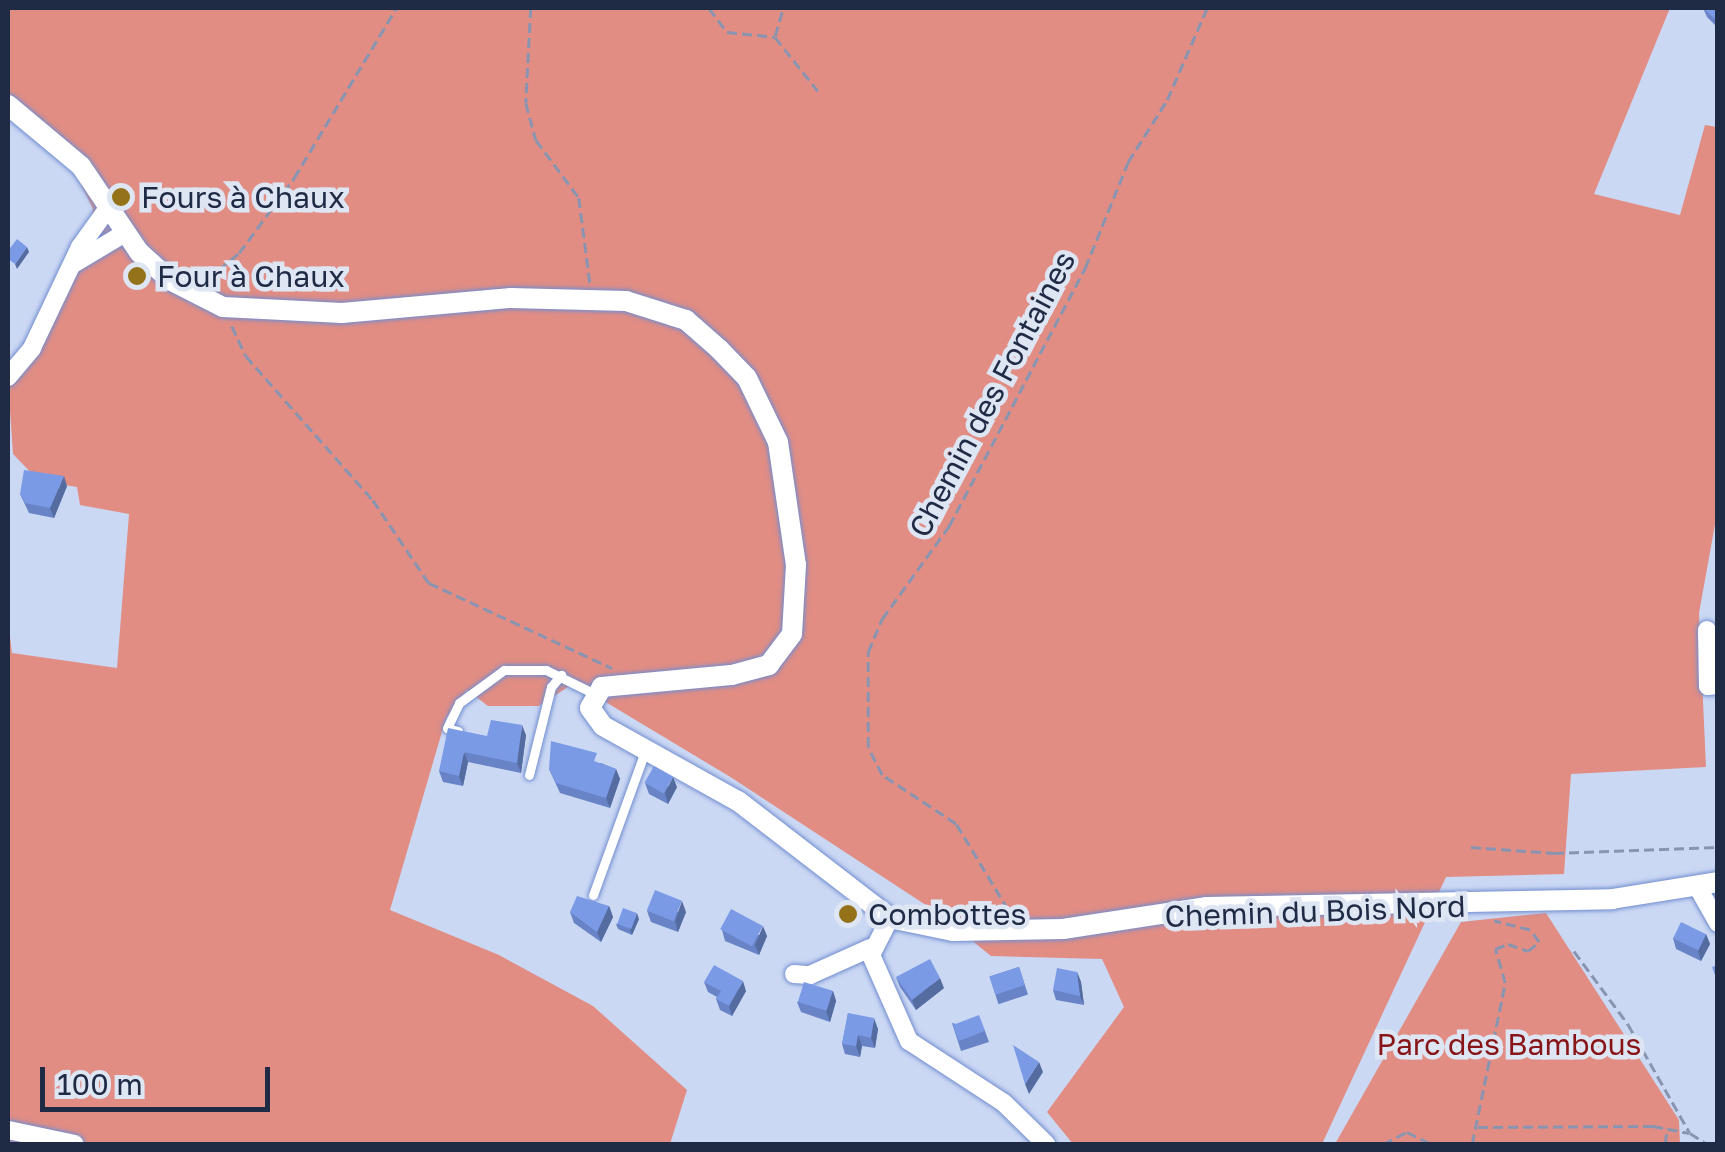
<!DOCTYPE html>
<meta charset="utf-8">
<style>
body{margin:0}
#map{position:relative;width:1725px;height:1152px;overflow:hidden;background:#cbd8f4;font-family:"Golos Text",sans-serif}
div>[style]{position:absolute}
.green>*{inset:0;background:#e18d84}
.path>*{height:2.5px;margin-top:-1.25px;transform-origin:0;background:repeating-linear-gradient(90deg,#8995b0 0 10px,transparent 0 15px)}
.roads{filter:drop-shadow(0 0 2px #718dcf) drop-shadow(0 0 2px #718dcf)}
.service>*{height:9px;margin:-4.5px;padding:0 4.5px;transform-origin:4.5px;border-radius:4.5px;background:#fff}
.minor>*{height:18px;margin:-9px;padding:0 9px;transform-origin:9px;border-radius:9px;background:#fff}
.tertiary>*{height:20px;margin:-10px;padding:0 10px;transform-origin:10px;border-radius:10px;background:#fff}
.wall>*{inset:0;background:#6984c6;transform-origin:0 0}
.shaded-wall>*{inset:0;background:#556ca1}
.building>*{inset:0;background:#7a9ae6;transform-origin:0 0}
.dots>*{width:28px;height:28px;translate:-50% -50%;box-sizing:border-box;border:5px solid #dee5f3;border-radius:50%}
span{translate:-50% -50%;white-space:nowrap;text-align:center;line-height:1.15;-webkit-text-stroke:9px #dee5f3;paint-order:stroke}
.poi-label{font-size:30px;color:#1f2a45}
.left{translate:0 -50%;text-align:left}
.street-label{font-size:30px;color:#1f2a45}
.park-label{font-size:30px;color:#871417}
.frame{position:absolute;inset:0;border:10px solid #1f2a45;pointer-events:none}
.scale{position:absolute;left:40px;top:1067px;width:230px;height:45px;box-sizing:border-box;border:5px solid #1f2a45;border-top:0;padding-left:12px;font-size:30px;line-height:35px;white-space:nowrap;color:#1f2a45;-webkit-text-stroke:8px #dee5f3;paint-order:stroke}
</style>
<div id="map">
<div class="green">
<i style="clip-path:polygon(8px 8px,1670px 8px,1594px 194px,1680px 215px,1705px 125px,1717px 127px,1718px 508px,1699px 613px,1706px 767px,1571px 774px,1564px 874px,1446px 877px,1322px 1144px,1073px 1144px,1047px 1112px,1124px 1007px,1102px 959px,991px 956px,938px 913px,732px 778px,574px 683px,539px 706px,488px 706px,467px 690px,446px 718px,390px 910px,499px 955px,593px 1006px,687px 1090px,670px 1144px,8px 1144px,8px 621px,12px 653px,117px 668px,129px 514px,80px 505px,77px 487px,39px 481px,13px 454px,8px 381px,90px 226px,93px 209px,74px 170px,8px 115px)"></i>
<i style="clip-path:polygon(1546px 913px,1679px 1120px,1680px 1144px,1335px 1144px,1461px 922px)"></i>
</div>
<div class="path">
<i style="left:531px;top:8px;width:95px;rotate:93deg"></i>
<i style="left:526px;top:103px;width:38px;rotate:75deg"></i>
<i style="left:536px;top:140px;width:72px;rotate:53.4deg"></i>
<i style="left:579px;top:198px;width:86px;rotate:82.6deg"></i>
<i style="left:709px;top:8px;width:30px;rotate:53deg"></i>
<i style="left:727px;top:32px;width:48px;rotate:5.9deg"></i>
<i style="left:775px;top:37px;width:69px;rotate:51.5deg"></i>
<i style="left:775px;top:36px;width:29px;rotate:-74deg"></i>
<i style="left:207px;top:279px;width:41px;rotate:-39.1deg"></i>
<i style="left:239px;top:253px;width:93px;rotate:-53.7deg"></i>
<i style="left:294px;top:178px;width:198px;rotate:-59deg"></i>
<i style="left:232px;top:326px;width:33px;rotate:65deg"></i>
<i style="left:246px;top:356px;width:192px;rotate:48.6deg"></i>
<i style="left:373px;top:500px;width:100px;rotate:56deg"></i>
<i style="left:429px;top:583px;width:202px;rotate:24.9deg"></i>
<i style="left:1471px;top:847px;width:83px;rotate:4.1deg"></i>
<i style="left:1554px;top:853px;width:164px;rotate:-2.1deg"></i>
<i style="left:1008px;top:910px;width:100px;rotate:-121.2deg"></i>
<i style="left:956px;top:824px;width:89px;rotate:-146.5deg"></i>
<i style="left:882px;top:775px;width:31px;rotate:-117deg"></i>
<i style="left:868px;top:747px;width:95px;rotate:-90deg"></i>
<i style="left:868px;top:652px;width:36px;rotate:-67deg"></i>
<i style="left:882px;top:619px;width:115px;rotate:-54.2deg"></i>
<i style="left:949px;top:526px;width:292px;rotate:-62.2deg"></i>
<i style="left:1085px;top:268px;width:114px;rotate:-67.9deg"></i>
<i style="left:1128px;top:162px;width:73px;rotate:-57.8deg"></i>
<i style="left:1167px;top:100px;width:100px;rotate:-66.5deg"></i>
<i style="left:1574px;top:951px;width:91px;rotate:53.5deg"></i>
<i style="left:1628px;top:1024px;width:125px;rotate:60.4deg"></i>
<i style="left:1690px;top:1133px;width:20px;rotate:33deg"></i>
<i style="left:1478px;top:1127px;width:175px;rotate:-0.3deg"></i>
<i style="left:1653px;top:1126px;width:37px;rotate:11deg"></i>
<i style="left:1383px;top:1144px;width:27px;rotate:-27deg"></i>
<i style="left:1407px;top:1132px;width:28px;rotate:26deg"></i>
<i style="left:1472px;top:1144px;width:164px;rotate:-78.4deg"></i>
<i style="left:1505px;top:983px;width:35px;rotate:-106deg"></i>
<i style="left:1495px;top:949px;width:14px;rotate:-21deg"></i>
<i style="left:1508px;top:944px;width:21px;rotate:19deg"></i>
<i style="left:1528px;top:951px;width:14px;rotate:-39deg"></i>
<i style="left:1539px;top:942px;width:15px;rotate:-127deg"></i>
<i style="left:1530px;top:930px;width:37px;rotate:-166deg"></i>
<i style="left:1665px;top:1144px;width:16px;rotate:-83deg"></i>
</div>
<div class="roads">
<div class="service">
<i style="left:458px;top:731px;width:11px;rotate:-165deg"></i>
<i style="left:447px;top:728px;width:28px;rotate:-64deg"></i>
<i style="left:459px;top:703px;width:56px;rotate:-36.3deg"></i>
<i style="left:504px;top:670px;width:42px"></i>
<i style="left:546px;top:670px;width:52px;rotate:26.1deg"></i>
<i style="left:529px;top:775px;width:91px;rotate:-76deg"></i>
<i style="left:551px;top:687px;width:16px;rotate:-50deg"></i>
<i style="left:593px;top:895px;width:153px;rotate:-70.1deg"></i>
</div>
<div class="minor">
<i style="left:75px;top:263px;width:58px;rotate:-31deg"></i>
<i style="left:8px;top:377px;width:38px;rotate:-50deg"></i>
<i style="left:32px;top:348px;width:112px;rotate:-64.6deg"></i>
<i style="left:80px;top:247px;width:48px;rotate:-54.3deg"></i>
<i style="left:1707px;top:630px;width:56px;rotate:89deg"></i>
<i style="left:1708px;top:686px;width:10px;rotate:-6deg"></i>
<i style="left:1697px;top:886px;width:43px;rotate:60.4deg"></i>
<i style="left:890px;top:918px;width:42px;rotate:117.2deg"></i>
<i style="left:871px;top:955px;width:94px;rotate:66.2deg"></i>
<i style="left:909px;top:1041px;width:113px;rotate:33.1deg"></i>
<i style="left:1004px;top:1103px;width:59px;rotate:44.3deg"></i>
<i style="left:794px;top:974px;width:16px;rotate:4deg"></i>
<i style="left:810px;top:975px;width:66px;rotate:-24.2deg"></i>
<i style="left:8px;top:1130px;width:68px;rotate:11.8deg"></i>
</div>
<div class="tertiary">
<i style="left:8px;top:105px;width:95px;rotate:39.9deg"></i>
<i style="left:81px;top:166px;width:104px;rotate:56deg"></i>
<i style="left:139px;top:252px;width:42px;rotate:42.1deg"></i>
<i style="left:170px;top:280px;width:59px;rotate:27deg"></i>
<i style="left:223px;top:307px;width:119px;rotate:2.9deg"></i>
<i style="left:342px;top:313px;width:170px;rotate:-5.1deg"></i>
<i style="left:511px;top:298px;width:115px;rotate:1.5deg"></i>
<i style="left:626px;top:301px;width:63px;rotate:17.6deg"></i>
<i style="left:686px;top:320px;width:44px;rotate:41.3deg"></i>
<i style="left:719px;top:349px;width:40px;rotate:46deg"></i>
<i style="left:747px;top:378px;width:71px;rotate:64.2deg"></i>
<i style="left:778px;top:442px;width:124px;rotate:81.7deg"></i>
<i style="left:796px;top:565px;width:69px;rotate:93.3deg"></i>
<i style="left:792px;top:634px;width:39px;rotate:127deg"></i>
<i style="left:769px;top:665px;width:39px;rotate:165deg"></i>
<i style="left:731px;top:675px;width:130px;rotate:174.7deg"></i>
<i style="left:602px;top:687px;width:24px;rotate:120deg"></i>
<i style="left:590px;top:708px;width:22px;rotate:54deg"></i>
<i style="left:603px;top:726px;width:154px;rotate:29.1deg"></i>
<i style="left:738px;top:801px;width:192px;rotate:37.6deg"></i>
<i style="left:890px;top:918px;width:64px;rotate:11.7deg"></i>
<i style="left:953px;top:931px;width:110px;rotate:-1deg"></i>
<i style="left:1063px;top:929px;width:146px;rotate:-8.7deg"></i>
<i style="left:1207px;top:907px;width:405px;rotate:-1.1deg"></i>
<i style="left:1612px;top:899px;width:107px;rotate:-9.1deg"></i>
</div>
</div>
<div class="wall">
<i style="clip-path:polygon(1703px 8px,1718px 8px,1718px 28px,1707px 17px)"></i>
<i style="clip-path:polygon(67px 486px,54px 518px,29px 513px,20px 494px)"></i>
<i style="clip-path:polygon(526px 735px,521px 773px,468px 762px,463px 786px,443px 782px,439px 771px,487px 736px)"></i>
<i style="clip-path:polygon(601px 763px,616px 769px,620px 779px,610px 808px,560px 793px,549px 769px)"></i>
<i style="clip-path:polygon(645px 783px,677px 787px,668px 804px,649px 794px)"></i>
<i style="clip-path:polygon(609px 906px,613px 917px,601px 942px,574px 923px,570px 912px)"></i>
<i style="clip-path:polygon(647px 911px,686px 912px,678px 932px,651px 922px)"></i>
<i style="clip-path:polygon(639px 919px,632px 935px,618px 929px,616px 924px)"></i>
<i style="clip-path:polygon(722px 930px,767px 936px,759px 955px,725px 941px)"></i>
<i style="clip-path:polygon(1706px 934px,1710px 944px,1701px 961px,1676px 949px,1673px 938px)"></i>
<i style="left:1019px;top:967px;width:29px;height:31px;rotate:72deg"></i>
<i style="clip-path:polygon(1077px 972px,1081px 982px,1084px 1005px,1056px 1000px,1053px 990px)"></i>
<i style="clip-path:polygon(896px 977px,944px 988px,916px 1010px,900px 987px)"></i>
<i style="clip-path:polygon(704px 982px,746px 991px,732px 1016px,720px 1010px,716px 999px,717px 997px,708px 992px)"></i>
<i style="clip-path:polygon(833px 991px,836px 1001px,830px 1022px,801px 1012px,797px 1002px)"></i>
<i style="clip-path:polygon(848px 1013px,878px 1029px,875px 1048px,862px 1046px,860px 1057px,845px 1054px,842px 1044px)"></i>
<i style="clip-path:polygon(952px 1023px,985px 1031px,989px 1042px,961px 1051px)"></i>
</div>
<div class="shaded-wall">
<i style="clip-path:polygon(27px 247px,29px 252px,17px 269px,15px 264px)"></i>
<i style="clip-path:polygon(64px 476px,67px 486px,54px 518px,50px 508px)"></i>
<i style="clip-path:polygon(522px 725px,526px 735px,521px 773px,517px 763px)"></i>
<i style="clip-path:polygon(464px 752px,468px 762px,463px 786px,459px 776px)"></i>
<i style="clip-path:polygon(616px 769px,620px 779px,610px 808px,606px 798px)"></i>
<i style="clip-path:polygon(673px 777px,677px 787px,668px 804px,665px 793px)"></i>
<i style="clip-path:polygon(682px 901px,686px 912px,678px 932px,675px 921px)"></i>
<i style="clip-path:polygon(609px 906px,613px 917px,601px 942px,597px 932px)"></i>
<i style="clip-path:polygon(637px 913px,639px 919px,632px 935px,630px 930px)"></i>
<i style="clip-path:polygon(763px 926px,767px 936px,759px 955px,755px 945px)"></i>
<i style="clip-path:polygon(1706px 934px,1710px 944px,1701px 961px,1698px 951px)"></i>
<i style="clip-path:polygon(1077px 972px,1081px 982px,1084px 1005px,1080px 996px)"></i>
<i style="clip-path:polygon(940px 978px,944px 988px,916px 1010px,912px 1000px)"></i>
<i style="clip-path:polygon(743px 981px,746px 991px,732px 1016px,729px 1006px)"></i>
<i style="clip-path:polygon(833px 991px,836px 1001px,830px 1022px,826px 1011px)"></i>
<i style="clip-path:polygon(874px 1018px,878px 1029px,875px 1048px,871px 1038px)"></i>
<i style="clip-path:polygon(858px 1035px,862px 1046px,860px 1057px,856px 1046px)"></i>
<i style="clip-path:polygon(1039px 1062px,1043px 1072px,1029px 1094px,1025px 1084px)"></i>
</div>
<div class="building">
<i style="clip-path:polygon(1703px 8px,1718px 8px,1718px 22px)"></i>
<i style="clip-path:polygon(17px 239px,27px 247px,15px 264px,8px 259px,8px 251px)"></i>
<i style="clip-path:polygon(24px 470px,64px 476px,50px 508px,25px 503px,20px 494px)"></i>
<i style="clip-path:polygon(491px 720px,522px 725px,517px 763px,464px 752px,459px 776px,439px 771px,448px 728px,487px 736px)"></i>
<i style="clip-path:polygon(551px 741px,597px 753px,594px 761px,616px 769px,606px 798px,556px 783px,549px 769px)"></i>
<i style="left:654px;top:766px;width:22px;height:19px;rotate:30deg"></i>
<i style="left:655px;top:890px;width:29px;height:22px;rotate:22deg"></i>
<i style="clip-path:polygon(577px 896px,609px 906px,597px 932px,570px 912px)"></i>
<i style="left:623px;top:908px;width:15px;height:17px;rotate:20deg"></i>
<i style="left:731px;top:909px;width:36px;height:23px;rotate:28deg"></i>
<i style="left:1681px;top:922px;width:28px;height:18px;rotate:26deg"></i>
<i style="clip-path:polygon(930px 959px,940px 978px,912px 1000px,896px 977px)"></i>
<i style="clip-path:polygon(714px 965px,743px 981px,729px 1006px,716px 999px,721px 991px,704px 982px)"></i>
<i style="clip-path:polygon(1718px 965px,1718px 983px,1712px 967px)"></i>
<i style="left:1019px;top:967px;width:19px;height:31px;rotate:72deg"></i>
<i style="clip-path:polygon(1057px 968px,1077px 972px,1080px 996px,1053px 990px)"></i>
<i style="left:804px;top:982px;width:30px;height:21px;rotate:17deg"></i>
<i style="clip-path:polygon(848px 1013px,874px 1018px,871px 1038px,858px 1035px,856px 1046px,842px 1044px)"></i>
<i style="left:979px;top:1015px;width:17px;height:28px;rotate:69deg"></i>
<i style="clip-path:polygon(1716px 1035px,1718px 1035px,1718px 1084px,1717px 1084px)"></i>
<i style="clip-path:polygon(1013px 1045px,1039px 1062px,1025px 1084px)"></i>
</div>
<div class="dots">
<i style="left:121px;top:197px;background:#937219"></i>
<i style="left:137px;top:276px;background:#937219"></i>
<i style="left:848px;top:914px;background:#937219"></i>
</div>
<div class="poi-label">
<span class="left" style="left:141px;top:197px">Fours à Chaux</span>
<span class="left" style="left:157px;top:276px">Four à Chaux</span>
<span class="left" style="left:868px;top:914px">Combottes</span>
</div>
<div class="street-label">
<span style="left:992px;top:394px;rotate:-62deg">Chemin des Fontaines</span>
<span style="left:1315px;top:911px;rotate:-2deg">Chemin du Bois Nord</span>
</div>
<div class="park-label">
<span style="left:1509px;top:1044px">Parc des Bambous</span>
</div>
<div class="frame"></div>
<div class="scale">100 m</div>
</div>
